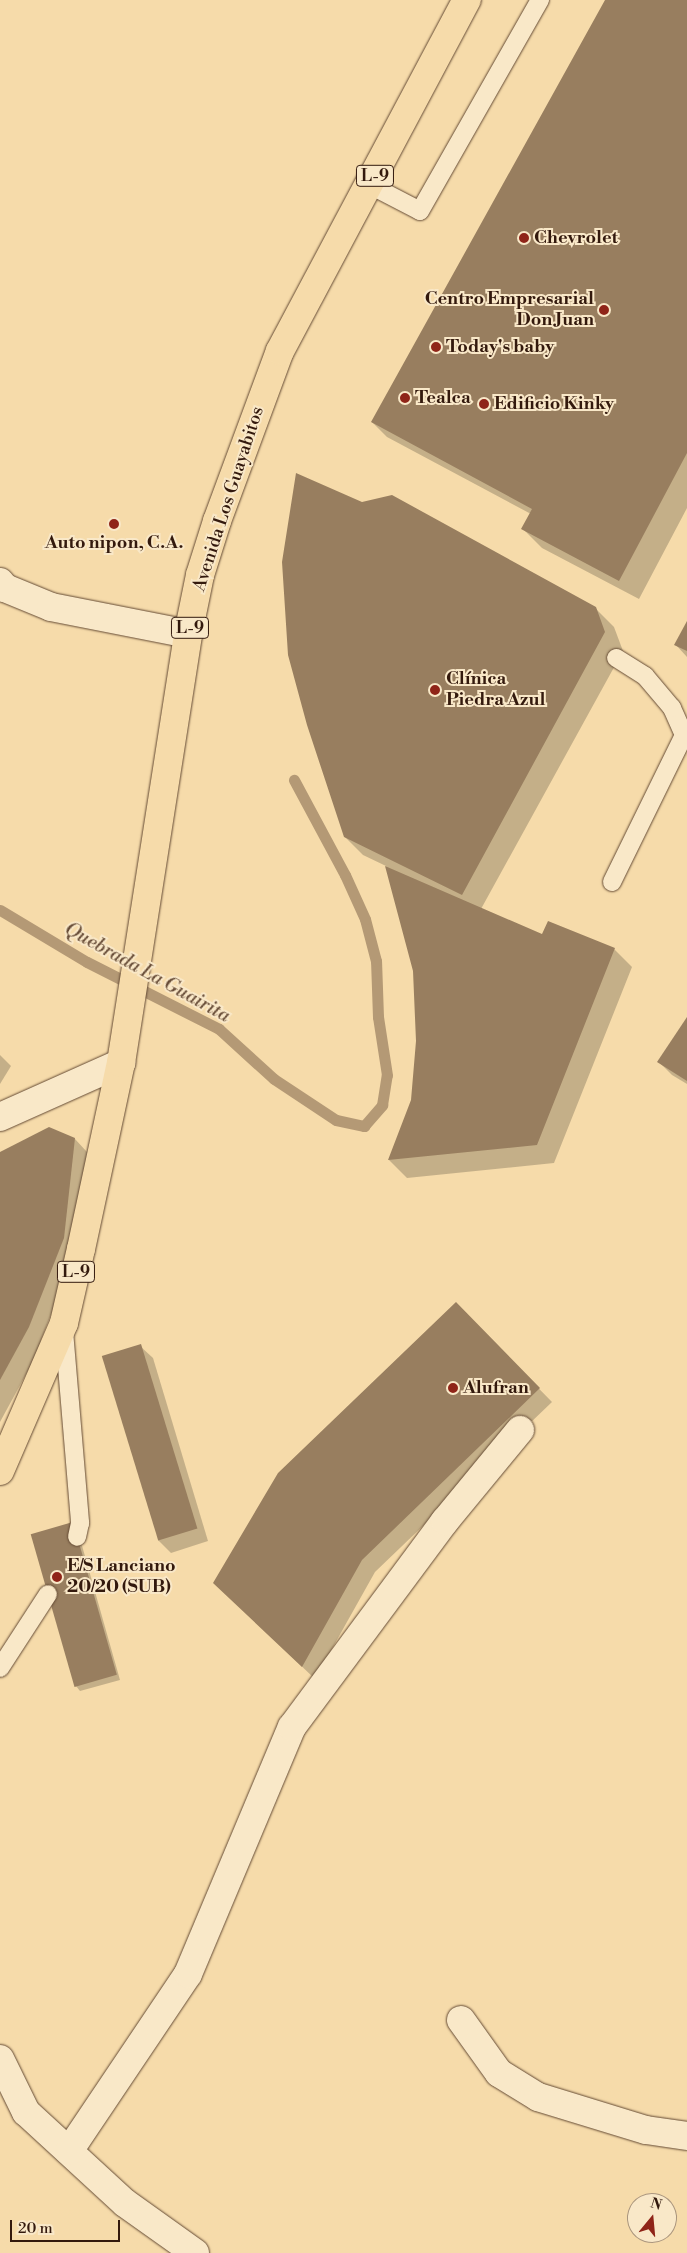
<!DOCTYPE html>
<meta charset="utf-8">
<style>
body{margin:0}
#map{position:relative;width:687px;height:2253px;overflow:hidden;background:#f6dbaa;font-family:"Libre Bodoni",serif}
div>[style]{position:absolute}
.shadow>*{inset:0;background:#0003}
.stream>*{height:11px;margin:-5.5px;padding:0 5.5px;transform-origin:5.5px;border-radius:5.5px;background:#b49975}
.building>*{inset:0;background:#987e5f;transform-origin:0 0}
.roads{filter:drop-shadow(0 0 1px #644a34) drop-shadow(0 0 1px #644a34)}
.lane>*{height:18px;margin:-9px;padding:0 9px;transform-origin:9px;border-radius:9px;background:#f9e8c8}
.street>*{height:28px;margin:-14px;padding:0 14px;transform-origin:14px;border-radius:14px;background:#f9e8c8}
.primary>*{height:28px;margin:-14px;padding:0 14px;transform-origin:14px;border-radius:14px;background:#f6dbaa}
.dots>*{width:14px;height:14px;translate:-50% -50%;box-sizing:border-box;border:2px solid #f9e8c8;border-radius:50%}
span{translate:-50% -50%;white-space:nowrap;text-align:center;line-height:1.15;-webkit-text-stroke:4px #f9e8c8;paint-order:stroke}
.shield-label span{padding:1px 4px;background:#f9e8c8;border:1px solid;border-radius:4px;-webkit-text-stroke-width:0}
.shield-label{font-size:16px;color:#33190d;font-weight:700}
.poi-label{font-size:18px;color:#33190d;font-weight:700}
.left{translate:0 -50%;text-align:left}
.right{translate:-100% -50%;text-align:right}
.street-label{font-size:18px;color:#33190d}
.water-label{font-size:19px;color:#674c37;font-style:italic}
.north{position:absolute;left:627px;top:2193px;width:50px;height:50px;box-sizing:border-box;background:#f9e8c8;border:1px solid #aa957d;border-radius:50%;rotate:17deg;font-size:14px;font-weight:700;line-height:20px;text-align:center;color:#33190d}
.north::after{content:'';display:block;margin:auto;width:18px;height:22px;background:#8f2418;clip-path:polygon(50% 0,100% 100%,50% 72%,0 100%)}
.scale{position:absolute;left:10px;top:2220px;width:110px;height:22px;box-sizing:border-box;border:2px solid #33190d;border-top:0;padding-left:6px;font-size:15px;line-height:18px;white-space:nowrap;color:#33190d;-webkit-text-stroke:4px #f9e8c8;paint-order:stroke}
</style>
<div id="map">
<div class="shadow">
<i style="clip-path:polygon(607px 0,687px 0,687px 508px,639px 599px,542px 548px,523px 529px,531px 514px,387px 437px,372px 422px)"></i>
<i style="clip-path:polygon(595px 608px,614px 627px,623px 651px,481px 909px,542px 936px,614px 949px,632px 967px,554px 1163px,407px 1178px,389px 1160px,412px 1101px,417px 1041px,414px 971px,386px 866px,363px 855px,345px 837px)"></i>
<i style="clip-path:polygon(687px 624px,687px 657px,676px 645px)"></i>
<i style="clip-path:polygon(687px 1019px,687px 1084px,672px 1075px,659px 1062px)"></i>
<i style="clip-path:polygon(0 1055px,11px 1066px,0 1084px)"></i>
<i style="clip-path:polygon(75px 1139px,87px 1152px,76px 1251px,41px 1340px,43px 1343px,0 1422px,0 1154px)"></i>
<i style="clip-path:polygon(456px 1304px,552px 1402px,375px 1572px,315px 1679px,227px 1595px)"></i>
<i style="clip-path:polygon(140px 1346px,153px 1358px,208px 1541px,171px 1553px,158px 1540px)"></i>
<i style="clip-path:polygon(77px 1528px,120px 1680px,80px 1691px,76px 1686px)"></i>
</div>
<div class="stream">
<i style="left:0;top:910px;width:101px;rotate:30.9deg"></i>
<i style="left:87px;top:962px;width:148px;rotate:26.9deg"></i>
<i style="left:219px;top:1029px;width:74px;rotate:42.3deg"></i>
<i style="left:274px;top:1079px;width:74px;rotate:33.5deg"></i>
<i style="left:336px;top:1120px;width:29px;rotate:12deg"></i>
<i style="left:364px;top:1126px;width:28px;rotate:-49deg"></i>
<i style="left:382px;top:1105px;width:30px;rotate:-81deg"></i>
<i style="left:387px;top:1075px;width:59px;rotate:-98.8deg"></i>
<i style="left:378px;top:1017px;width:56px;rotate:-92deg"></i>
<i style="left:376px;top:961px;width:43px;rotate:-104.7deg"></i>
<i style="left:365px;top:919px;width:48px;rotate:-114.4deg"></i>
<i style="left:345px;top:875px;width:108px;rotate:-118.2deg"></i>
</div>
<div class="building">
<i style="clip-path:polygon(605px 0,687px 0,687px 453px,619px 581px,521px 529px,532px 509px,371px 422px)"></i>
<i style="clip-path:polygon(296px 473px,362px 502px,392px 495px,596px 607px,605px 632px,462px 895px,344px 837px,307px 725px,288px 655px,282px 562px)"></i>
<i style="clip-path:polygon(687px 621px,687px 651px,674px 645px)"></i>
<i style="clip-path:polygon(385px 866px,542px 934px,548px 921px,615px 948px,537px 1145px,388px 1160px,411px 1100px,416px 1041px,413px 971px)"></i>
<i style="clip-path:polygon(687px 1017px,687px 1081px,657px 1062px)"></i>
<i style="clip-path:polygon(49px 1127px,75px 1138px,64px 1238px,29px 1327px,0 1380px,0 1152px)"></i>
<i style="clip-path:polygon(456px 1302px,540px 1388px,362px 1560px,302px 1667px,213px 1583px,278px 1473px)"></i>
<i style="left:141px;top:1344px;width:193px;height:41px;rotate:73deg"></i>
<i style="left:73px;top:1522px;width:159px;height:44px;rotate:74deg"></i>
</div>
<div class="roads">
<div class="lane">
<i style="left:370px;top:185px;width:56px;rotate:27.5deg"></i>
<i style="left:420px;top:211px;width:243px;rotate:-60.4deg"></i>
<i style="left:612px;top:882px;width:164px;rotate:-63.9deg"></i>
<i style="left:684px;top:735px;width:30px;rotate:-114deg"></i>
<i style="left:672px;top:708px;width:42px;rotate:-130.2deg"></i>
<i style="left:645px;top:676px;width:34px;rotate:-148deg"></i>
<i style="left:64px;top:1331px;width:193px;rotate:85.2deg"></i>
<i style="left:80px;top:1523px;width:14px;rotate:102deg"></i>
<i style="left:0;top:1668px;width:88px;rotate:-57deg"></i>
</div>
<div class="street">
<i style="left:0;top:582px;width:8px;rotate:50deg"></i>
<i style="left:5px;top:588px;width:50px;rotate:22.4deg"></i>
<i style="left:51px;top:607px;width:140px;rotate:11.1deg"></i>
<i style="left:0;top:1117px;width:133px;rotate:-24.1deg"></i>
<i style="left:461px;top:2020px;width:65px;rotate:54.4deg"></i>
<i style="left:499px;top:2073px;width:46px;rotate:31.6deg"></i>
<i style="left:538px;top:2097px;width:113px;rotate:17deg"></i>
<i style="left:646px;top:2130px;width:41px;rotate:8.3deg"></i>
<i style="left:0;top:2059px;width:59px;rotate:63.9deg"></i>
<i style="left:26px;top:2112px;width:134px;rotate:42.6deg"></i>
<i style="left:125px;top:2203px;width:86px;rotate:35.5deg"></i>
<i style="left:69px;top:2151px;width:213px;rotate:-56.1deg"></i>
<i style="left:188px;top:1974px;width:268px;rotate:-67.2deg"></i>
<i style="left:292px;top:1727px;width:257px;rotate:-53.4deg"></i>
<i style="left:445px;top:1521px;width:118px;rotate:-50.5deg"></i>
</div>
<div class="primary">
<i style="left:0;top:1471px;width:161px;rotate:-66.6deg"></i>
<i style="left:64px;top:1323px;width:76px;rotate:-77.1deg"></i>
<i style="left:81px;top:1249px;width:190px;rotate:-77.9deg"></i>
<i style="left:121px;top:1063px;width:434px;rotate:-81.1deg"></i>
<i style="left:188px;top:634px;width:60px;rotate:-78.5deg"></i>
<i style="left:200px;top:575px;width:57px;rotate:-72.5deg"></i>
<i style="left:217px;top:521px;width:181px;rotate:-69.7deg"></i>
<i style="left:280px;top:351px;width:398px;rotate:-62deg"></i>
</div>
</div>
<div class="dots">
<i style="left:524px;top:238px;background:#8f2418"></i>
<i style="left:604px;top:310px;background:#8f2418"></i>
<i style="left:436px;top:347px;background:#8f2418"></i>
<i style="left:405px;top:398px;background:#8f2418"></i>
<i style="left:484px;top:404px;background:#8f2418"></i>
<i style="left:114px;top:524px;background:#8f2418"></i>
<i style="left:435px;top:690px;background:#8f2418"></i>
<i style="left:453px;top:1388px;background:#8f2418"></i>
<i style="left:57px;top:1577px;background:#8f2418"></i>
</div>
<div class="shield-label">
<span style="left:375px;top:176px">L-9</span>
<span style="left:190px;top:628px">L-9</span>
<span style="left:76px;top:1272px">L-9</span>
</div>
<div class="poi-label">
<span class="left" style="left:534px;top:238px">Chevrolet</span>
<span class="right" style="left:594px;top:310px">Centro Empresarial<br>Don Juan</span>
<span class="left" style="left:446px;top:347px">Today's baby</span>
<span class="left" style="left:415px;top:398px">Tealca</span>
<span class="left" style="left:494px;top:404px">Edificio Kinky</span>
<span style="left:114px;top:543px">Auto nipon, C.A.</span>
<span class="left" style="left:446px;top:690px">Clínica<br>Piedra Azul</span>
<span class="left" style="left:463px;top:1388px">Alufran</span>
<span class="left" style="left:67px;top:1577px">E/S Lanciano<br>20/20 (SUB)</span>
</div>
<div class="street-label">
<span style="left:229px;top:499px;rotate:-72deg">Avenida Los Guayabitos</span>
</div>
<div class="water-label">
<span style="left:147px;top:973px;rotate:29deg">Quebrada La Guairita</span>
</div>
<div class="north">N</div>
<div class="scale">20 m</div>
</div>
